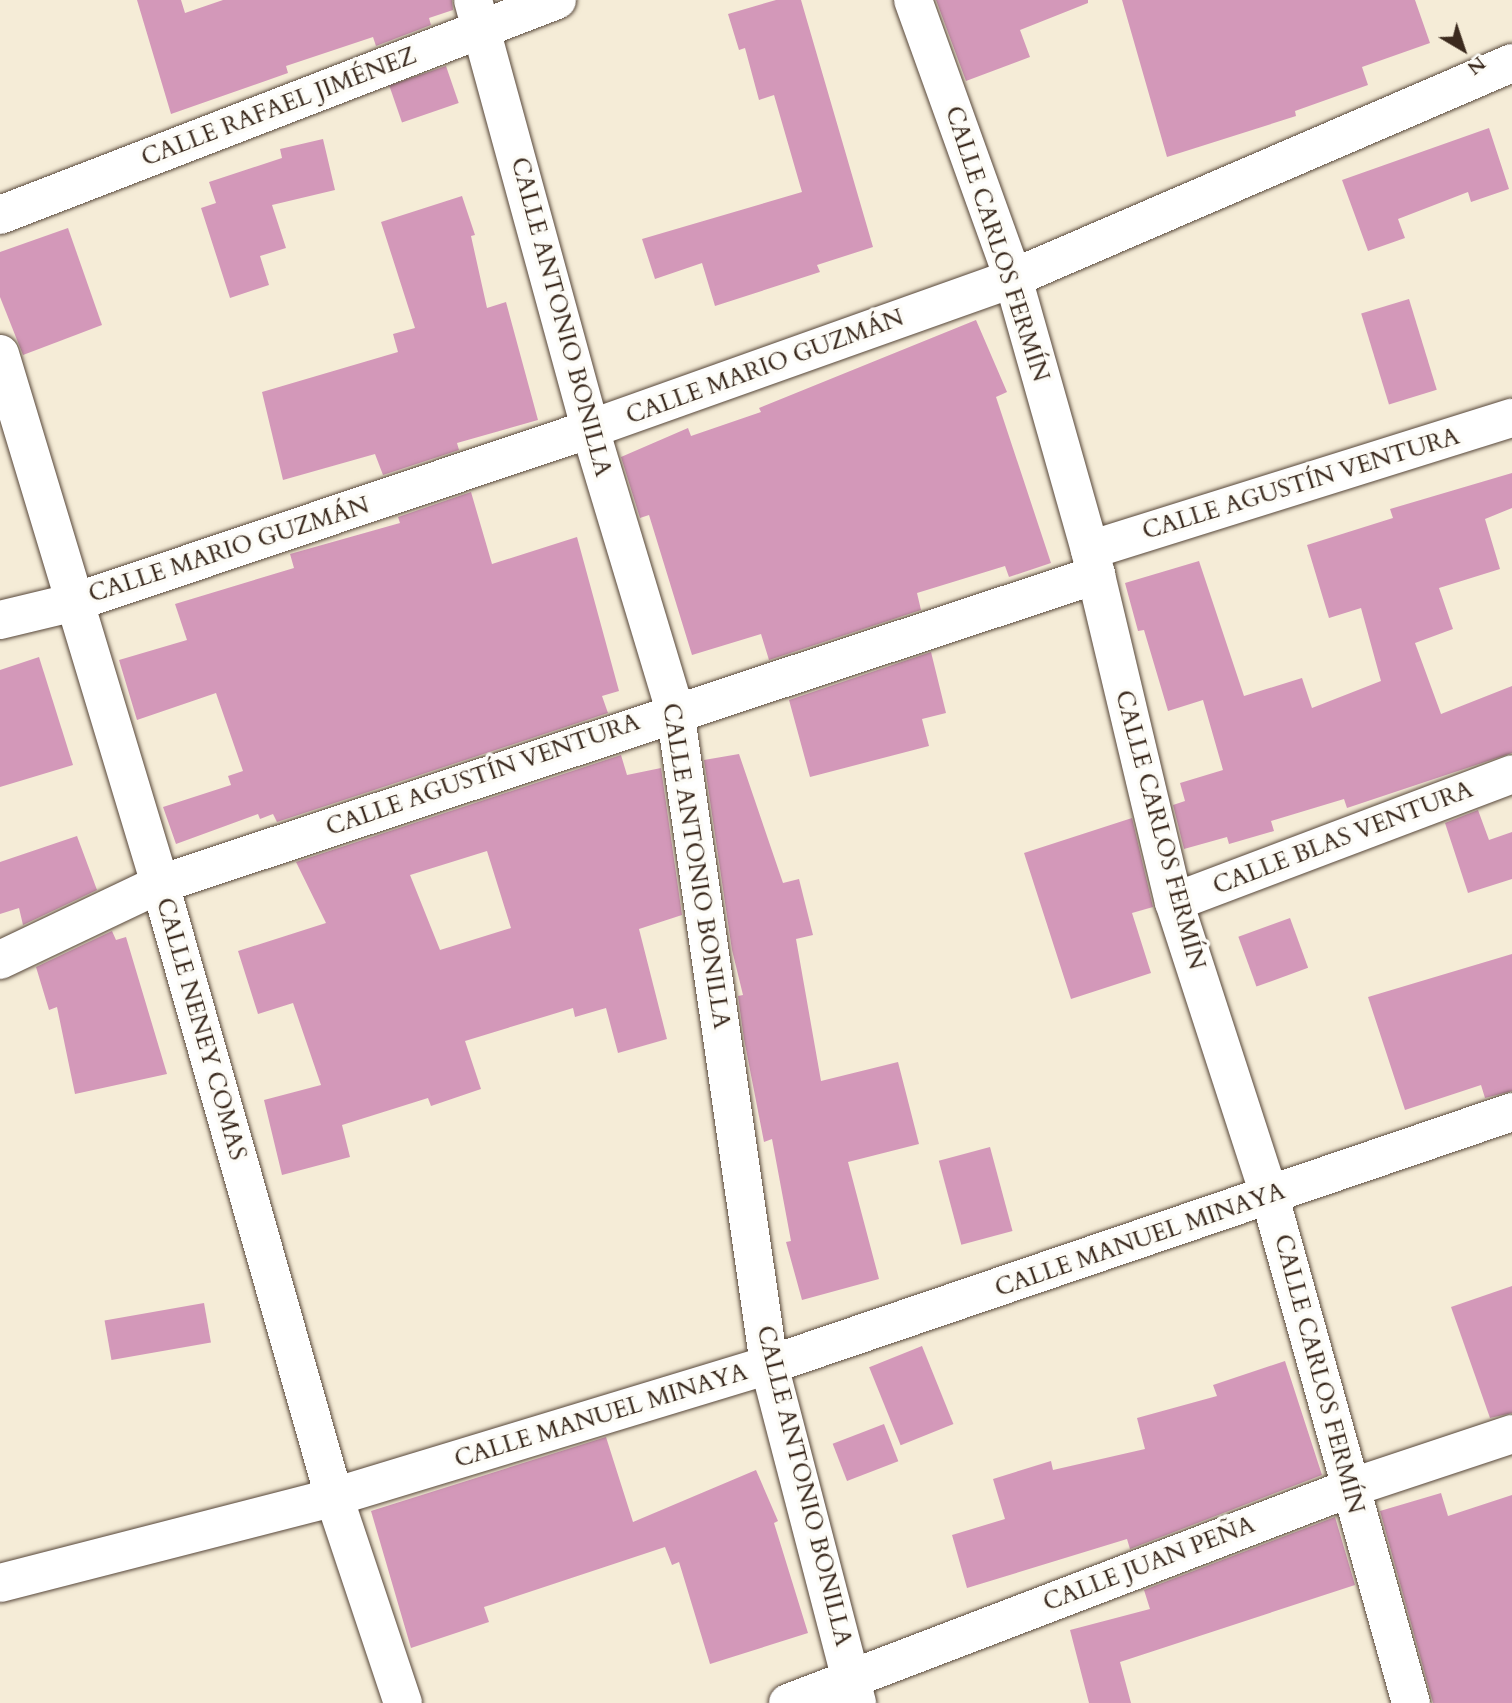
<!DOCTYPE html>
<meta charset="utf-8">
<style>
body{margin:0}
#map{position:relative;width:1512px;height:1703px;overflow:hidden;background:#f5ecd7;font-family:Cardo,serif}
div>[style]{position:absolute}
.building>*{inset:0;background:#d398b9;transform-origin:0 0}
.roads{filter:drop-shadow(0 0 2px #57473a) drop-shadow(0 0 2px #57473a)}
.street>*{height:38px;margin:-19px;padding:0 19px;transform-origin:19px;border-radius:19px;background:#fff}
span{translate:-50% -50%;white-space:nowrap;text-align:center;line-height:1.15;-webkit-text-stroke:7px #fdfcf7;paint-order:stroke}
.street-label{font-size:24px;color:#3b2a1e}
.north{position:absolute;left:1428px;top:14px;width:70px;height:70px;-webkit-text-stroke:5px #fdfcf7;paint-order:stroke;rotate:141deg;font-size:19px;font-weight:700;line-height:28px;text-align:center;color:#3b2a1e}
.north::after{content:'';display:block;margin:auto;width:24px;height:32px;background:#3b2a1e;clip-path:polygon(50% 0,100% 100%,50% 72%,0 100%)}
</style>
<div id="map">
<div class="building">
<i style="clip-path:polygon(137px 0,181px 0,185px 13px,223px 0,452px 0,453px 10px,429px 18px,431px 25px,376px 46px,373px 37px,286px 66px,288px 73px,171px 114px)"></i>
<i style="clip-path:polygon(776px 0,801px 0,873px 247px,817px 265px,820px 272px,715px 306px,702px 263px,655px 279px,642px 239px,802px 192px,774px 95px,759px 100px,745px 48px,739px 50px,728px 14px)"></i>
<i style="clip-path:polygon(936px 0,1088px 0,1088px 3px,1020px 30px,1030px 57px,966px 81px)"></i>
<i style="clip-path:polygon(1122px 0,1415px 0,1430px 43px,1362px 67px,1368px 85px,1295px 111px,1296px 116px,1167px 157px)"></i>
<i style="left:446px;top:66px;width:39px;height:60px;rotate:71deg"></i>
<i style="clip-path:polygon(1489px 128px,1509px 189px,1471px 202px,1468px 192px,1398px 219px,1405px 238px,1368px 251px,1342px 180px)"></i>
<i style="clip-path:polygon(323px 139px,335px 190px,272px 205px,286px 248px,260px 256px,269px 285px,230px 298px,201px 208px,216px 203px,209px 182px,282px 158px,280px 149px)"></i>
<i style="clip-path:polygon(462px 196px,475px 235px,471px 236px,487px 308px,506px 302px,538px 420px,457px 443px,459px 450px,383px 475px,375px 454px,283px 480px,262px 392px,398px 352px,393px 334px,415px 328px,381px 222px)"></i>
<i style="clip-path:polygon(68px 228px,102px 325px,23px 355px,0 297px,0 252px)"></i>
<i style="left:1409px;top:299px;width:95px;height:50px;rotate:73deg"></i>
<i style="clip-path:polygon(976px 320px,1007px 392px,996px 397px,1051px 563px,1009px 577px,1005px 566px,917px 593px,921px 610px,769px 660px,761px 634px,692px 655px,649px 515px,640px 518px,621px 457px,688px 428px,691px 436px,761px 412px,759px 408px)"></i>
<i style="clip-path:polygon(1512px 473px,1512px 508px,1485px 519px,1500px 569px,1439px 588px,1453px 629px,1415px 643px,1441px 714px,1512px 686px,1512px 753px,1347px 808px,1344px 799px,1271px 821px,1274px 831px,1229px 844px,1227px 837px,1184px 849px,1173px 805px,1185px 801px,1180px 783px,1223px 770px,1203px 700px,1168px 711px,1144px 630px,1138px 631px,1125px 583px,1199px 561px,1244px 696px,1302px 678px,1312px 708px,1381px 681px,1361px 608px,1329px 618px,1307px 545px,1393px 518px,1390px 509px)"></i>
<i style="clip-path:polygon(471px 492px,492px 564px,577px 537px,619px 691px,602px 696px,608px 713px,277px 822px,273px 814px,260px 819px,258px 814px,176px 844px,163px 807px,231px 785px,228px 776px,243px 771px,216px 693px,137px 720px,119px 660px,187px 640px,175px 604px,294px 568px,290px 554px,400px 523px,398px 517px)"></i>
<i style="clip-path:polygon(931px 652px,946px 713px,922px 719px,929px 746px,810px 777px,789px 700px)"></i>
<i style="clip-path:polygon(39px 657px,73px 765px,0 787px,0 670px)"></i>
<i style="clip-path:polygon(739px 754px,783px 883px,799px 879px,813px 935px,796px 939px,821px 1081px,898px 1062px,919px 1144px,848px 1162px,879px 1279px,802px 1300px,786px 1242px,791px 1241px,772px 1139px,764px 1142px,744px 1039px,738px 996px,743px 995px,732px 950px,704px 760px)"></i>
<i style="clip-path:polygon(evenodd,621px 755px,627px 775px,661px 768px,682px 915px,639px 929px,667px 1039px,618px 1053px,606px 1008px,575px 1017px,573px 1008px,465px 1041px,481px 1089px,431px 1106px,428px 1098px,342px 1125px,350px 1157px,282px 1175px,264px 1100px,321px 1085px,293px 1003px,258px 1014px,238px 951px,326px 923px,296px 862px,621px 755px,487px 851px,511px 928px,440px 950px,410px 875px,487px 851px)"></i>
<i style="clip-path:polygon(1478px 810px,1489px 840px,1512px 832px,1512px 879px,1468px 893px,1445px 823px)"></i>
<i style="clip-path:polygon(1132px 818px,1153px 907px,1132px 913px,1151px 973px,1071px 999px,1024px 853px)"></i>
<i style="clip-path:polygon(77px 836px,97px 890px,23px 925px,19px 908px,0 914px,0 862px)"></i>
<i style="left:1290px;top:918px;width:53px;height:55px;rotate:70deg"></i>
<i style="clip-path:polygon(112px 931px,116px 940px,126px 937px,167px 1074px,75px 1094px,57px 1007px,49px 1010px,36px 967px)"></i>
<i style="clip-path:polygon(1512px 954px,1512px 1091px,1485px 1098px,1481px 1085px,1405px 1110px,1368px 997px)"></i>
<i style="left:990px;top:1147px;width:87px;height:53px;rotate:75deg"></i>
<i style="clip-path:polygon(1512px 1286px,1512px 1413px,1490px 1418px,1451px 1307px)"></i>
<i style="left:204px;top:1303px;width:40px;height:101px;rotate:80deg"></i>
<i style="left:922px;top:1346px;width:84px;height:57px;rotate:68deg"></i>
<i style="clip-path:polygon(1285px 1361px,1322px 1475px,1130px 1549px,1127px 1539px,967px 1588px,952px 1535px,1005px 1519px,993px 1479px,1051px 1461px,1053px 1470px,1145px 1449px,1137px 1418px,1217px 1396px,1213px 1385px)"></i>
<i style="left:884px;top:1424px;width:40px;height:55px;rotate:69deg"></i>
<i style="clip-path:polygon(606px 1437px,633px 1522px,756px 1470px,778px 1521px,774px 1523px,808px 1633px,710px 1664px,679px 1562px,672px 1565px,665px 1547px,484px 1607px,489px 1622px,411px 1648px,371px 1511px)"></i>
<i style="clip-path:polygon(1441px 1493px,1448px 1516px,1512px 1495px,1512px 1703px,1433px 1703px,1380px 1511px)"></i>
<i style="clip-path:polygon(1335px 1517px,1355px 1585px,1120px 1662px,1131px 1703px,1089px 1703px,1070px 1630px,1150px 1609px,1144px 1590px)"></i>
</div>
<div class="roads">
<div class="street">
<i style="left:473px;top:0;width:445px;rotate:74.7deg"></i>
<i style="left:590px;top:429px;width:294px;rotate:73.2deg"></i>
<i style="left:675px;top:710px;width:662px;rotate:81.83deg"></i>
<i style="left:769px;top:1365px;width:349px;rotate:75.4deg"></i>
<i style="left:913px;top:0;width:295px;rotate:70.2deg"></i>
<i style="left:1013px;top:278px;width:283px;rotate:74.2deg"></i>
<i style="left:1090px;top:550px;width:362px;rotate:76.6deg"></i>
<i style="left:1174px;top:902px;width:310px;rotate:72deg"></i>
<i style="left:1270px;top:1197px;width:525px;rotate:74.43deg"></i>
<i style="left:0;top:215px;width:597px;rotate:-21.11deg"></i>
<i style="left:0;top:354px;width:554px;rotate:73.2deg"></i>
<i style="left:160px;top:884px;width:637px;rotate:74.15deg"></i>
<i style="left:334px;top:1497px;width:217px;rotate:71.5deg"></i>
<i style="left:1090px;top:550px;width:442px;rotate:-17.4deg"></i>
<i style="left:0;top:620px;width:77px;rotate:-13.5deg"></i>
<i style="left:75px;top:602px;width:543px;rotate:-18.57deg"></i>
<i style="left:590px;top:429px;width:449px;rotate:-19.6deg"></i>
<i style="left:1013px;top:278px;width:543px;rotate:-23.31deg"></i>
<i style="left:1174px;top:902px;width:361px;rotate:-20.7deg"></i>
<i style="left:0;top:960px;width:177px;rotate:-25.4deg"></i>
<i style="left:160px;top:884px;width:986px;rotate:-18.27deg"></i>
<i style="left:0;top:1583px;width:345px;rotate:-14.4deg"></i>
<i style="left:334px;top:1497px;width:455px;rotate:-16.9deg"></i>
<i style="left:769px;top:1365px;width:785px;rotate:-18.8deg"></i>
<i style="left:788px;top:1703px;width:602px;rotate:-20.93deg"></i>
<i style="left:1350px;top:1488px;width:171px;rotate:-18.4deg"></i>
</div>
</div>
<div class="street-label">
<span style="left:279px;top:107px;rotate:-21deg">CALLE RAFAEL JIMÉNEZ</span>
<span style="left:997px;top:244px;rotate:72deg">CALLE CARLOS FERMÍN</span>
<span style="left:561px;top:317px;rotate:75deg">CALLE ANTONIO BONILLA</span>
<span style="left:765px;top:367px;rotate:-20deg">CALLE MARIO GUZMÁN</span>
<span style="left:1301px;top:484px;rotate:-17deg">CALLE AGUSTÍN VENTURA</span>
<span style="left:229px;top:550px;rotate:-18deg">CALLE MARIO GUZMÁN</span>
<span style="left:483px;top:775px;rotate:-19deg">CALLE AGUSTÍN VENTURA</span>
<span style="left:1160px;top:830px;rotate:75deg">CALLE CARLOS FERMÍN</span>
<span style="left:1343px;top:838px;rotate:-21deg">CALLE BLAS VENTURA</span>
<span style="left:696px;top:866px;rotate:81deg">CALLE ANTONIO BONILLA</span>
<span style="left:201px;top:1029px;rotate:74deg">CALLE NENEY COMAS</span>
<span style="left:1140px;top:1240px;rotate:-19deg">CALLE MANUEL MINAYA</span>
<span style="left:1319px;top:1374px;rotate:75deg">CALLE CARLOS FERMÍN</span>
<span style="left:601px;top:1416px;rotate:-17deg">CALLE MANUEL MINAYA</span>
<span style="left:804px;top:1486px;rotate:76deg">CALLE ANTONIO BONILLA</span>
<span style="left:1149px;top:1564px;rotate:-21deg">CALLE JUAN PEÑA</span>
</div>
<div class="north">N</div>
</div>
